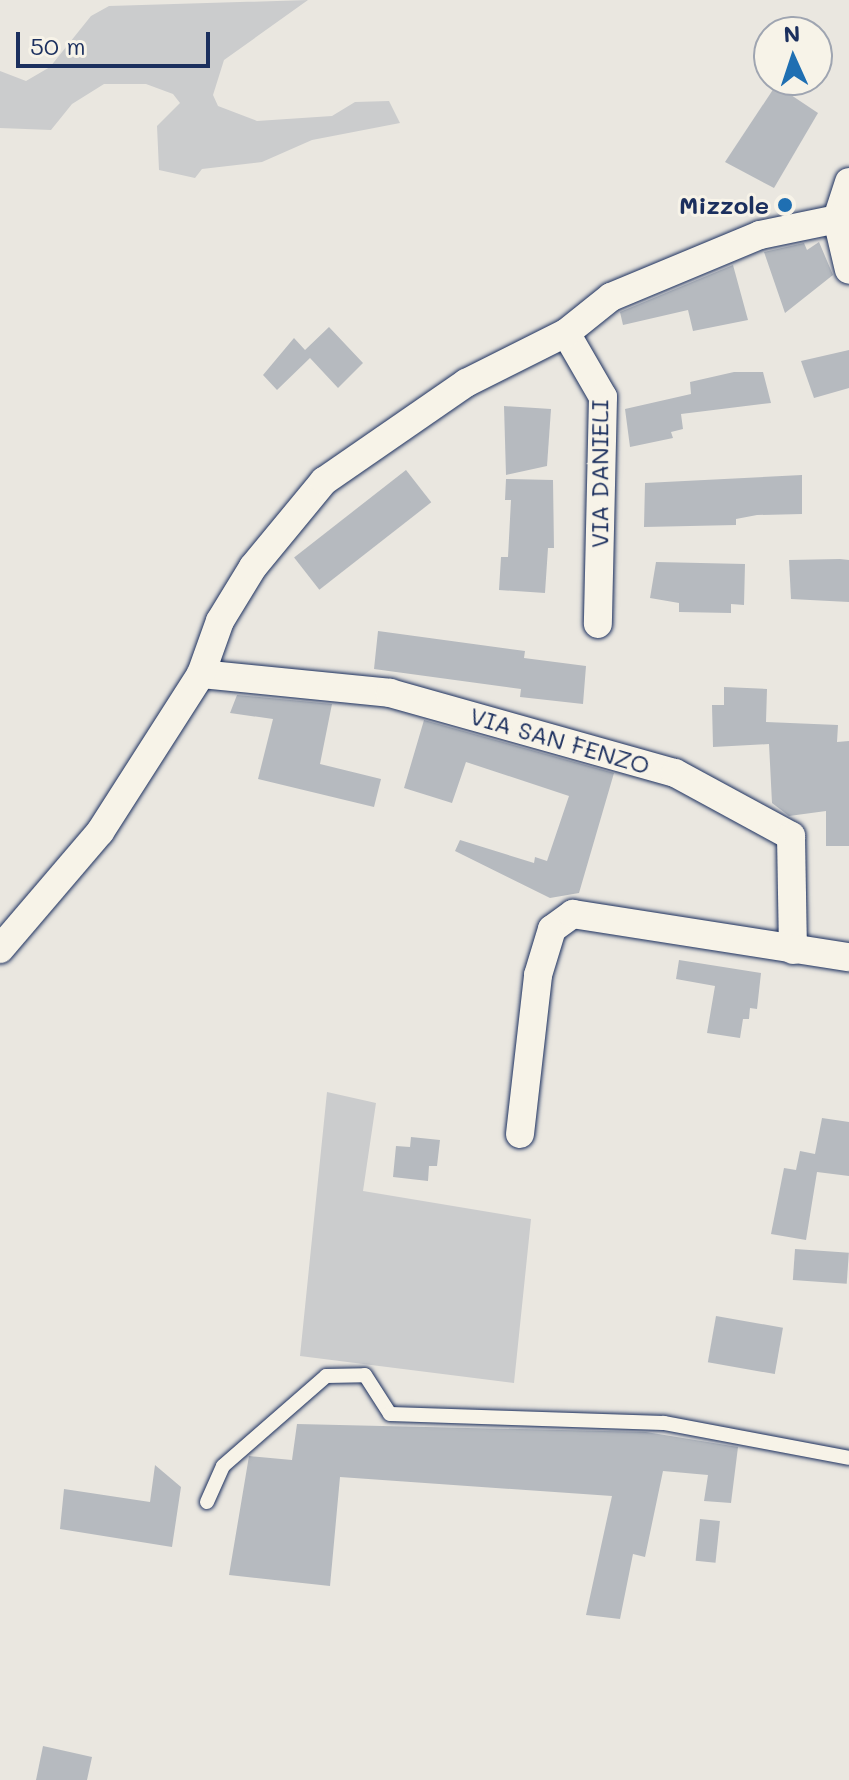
<!DOCTYPE html>
<style>
body{margin:0}
#map{position:relative;width:849px;height:1780px;overflow:hidden;background:#eae7e0;font-family:Mali,sans-serif}
div>[style]{position:absolute}
.green>*{inset:0;background:#cbcccd}
.building>*{inset:0;background:#b6babf;transform-origin:0 0}
.roads{filter:drop-shadow(0 0 2px #1b2f5e) drop-shadow(0 0 2px #1b2f5e)}
.service>*{height:14px;margin:-7px;padding:0 7px;transform-origin:7px;border-radius:7px;background:#f7f3e8}
.minor>*{height:28px;margin:-14px;padding:0 14px;transform-origin:14px;border-radius:14px;background:#f7f3e8}
.dots>*{width:22px;height:22px;translate:-50% -50%;box-sizing:border-box;border:4px solid #f7f3e8;border-radius:50%}
span{translate:-50% -50%;white-space:nowrap;text-align:center;line-height:1.15;-webkit-text-stroke:6px #f7f3e8;paint-order:stroke}
.poi-label{font-size:24px;color:#1b2f5e;font-weight:700}
.right{translate:-100% -50%;text-align:right}
.street-label{font-size:24px;color:#1b2f5e}
.north{position:absolute;left:753px;top:16px;width:80px;height:80px;box-sizing:border-box;background:#f7f3e8;border:2px solid #9fa5b1;border-radius:50%;rotate:357deg;font-size:22px;font-weight:700;line-height:32px;text-align:center;color:#1b2f5e}
.north::after{content:'';display:block;margin:auto;width:28px;height:36px;background:#1f6fb2;clip-path:polygon(50% 0,100% 100%,50% 72%,0 100%)}
.scale{position:absolute;left:16px;top:32px;width:194px;height:36px;box-sizing:border-box;border:4px solid #1b2f5e;border-top:0;padding-left:10px;font-size:24px;line-height:28px;white-space:nowrap;color:#1b2f5e;-webkit-text-stroke:6px #f7f3e8;paint-order:stroke}
</style>
<div id="map">
<div class="green">
<i style="clip-path:polygon(308px 0,224px 60px,213px 95px,218px 106px,257px 121px,332px 116px,355px 102px,389px 101px,400px 123px,312px 140px,262px 162px,202px 169px,195px 178px,159px 170px,157px 126px,180px 103px,173px 94px,146px 84px,104px 84px,72px 104px,51px 130px,0 128px,0 71px,26px 81px,50px 67px,91px 16px,109px 6px)"></i>
<i style="clip-path:polygon(327px 1092px,376px 1103px,363px 1191px,531px 1219px,514px 1383px,300px 1356px)"></i>
</div>
<div class="building">
<i style="clip-path:polygon(776px 85px,818px 113px,774px 188px,725px 162px)"></i>
<i style="clip-path:polygon(819px 242px,833px 275px,785px 313px,764px 252px,804px 243px,807px 250px)"></i>
<i style="clip-path:polygon(733px 265px,748px 320px,693px 331px,688px 310px,623px 325px,620px 312px)"></i>
<i style="clip-path:polygon(329px 327px,363px 363px,338px 388px,310px 358px,277px 390px,263px 375px,294px 338px,305px 350px)"></i>
<i style="clip-path:polygon(849px 350px,849px 388px,814px 398px,801px 361px)"></i>
<i style="clip-path:polygon(734px 372px,763px 372px,771px 403px,681px 414px,683px 429px,671px 432px,673px 438px,630px 447px,625px 409px,691px 394px,690px 382px)"></i>
<i style="clip-path:polygon(504px 406px,551px 409px,547px 466px,506px 475px)"></i>
<i style="left:406px;top:470px;width:41px;height:142px;rotate:52deg"></i>
<i style="clip-path:polygon(802px 475px,802px 514px,757px 515px,736px 519px,736px 525px,644px 527px,645px 483px)"></i>
<i style="clip-path:polygon(506px 479px,553px 480px,554px 548px,548px 548px,545px 593px,499px 590px,501px 557px,508px 557px,511px 500px,505px 500px)"></i>
<i style="clip-path:polygon(840px 559px,849px 560px,849px 602px,791px 599px,789px 560px)"></i>
<i style="clip-path:polygon(656px 562px,745px 564px,744px 605px,731px 604px,731px 613px,679px 612px,679px 603px,650px 598px)"></i>
<i style="clip-path:polygon(378px 631px,525px 651px,524px 658px,586px 666px,583px 704px,520px 697px,521px 689px,374px 669px)"></i>
<i style="clip-path:polygon(724px 687px,767px 689px,766px 722px,838px 725px,837px 742px,849px 741px,849px 846px,826px 846px,826px 811px,789px 816px,772px 803px,769px 744px,713px 747px,712px 705px,724px 705px)"></i>
<i style="clip-path:polygon(237px 695px,332px 704px,320px 764px,381px 779px,374px 807px,258px 779px,273px 719px,230px 713px)"></i>
<i style="clip-path:polygon(424px 720px,614px 773px,579px 893px,550px 898px,455px 851px,460px 840px,534px 863px,535px 857px,547px 861px,569px 796px,466px 762px,452px 803px,404px 788px)"></i>
<i style="clip-path:polygon(679px 960px,761px 973px,757px 1009px,750px 1008px,749px 1019px,743px 1019px,740px 1038px,707px 1033px,715px 986px,676px 979px)"></i>
<i style="clip-path:polygon(822px 1118px,849px 1122px,849px 1176px,817px 1172px,806px 1240px,771px 1234px,784px 1168px,796px 1170px,800px 1151px,815px 1154px)"></i>
<i style="clip-path:polygon(411px 1137px,440px 1140px,437px 1166px,429px 1166px,428px 1181px,393px 1177px,396px 1146px,410px 1147px)"></i>
<i style="left:795px;top:1249px;width:54px;height:31px;rotate:4deg"></i>
<i style="left:716px;top:1316px;width:68px;height:47px;rotate:10deg"></i>
<i style="clip-path:polygon(297px 1424px,646px 1432px,738px 1447px,731px 1503px,704px 1501px,708px 1475px,663px 1471px,645px 1557px,633px 1554px,620px 1619px,586px 1615px,612px 1496px,340px 1477px,330px 1586px,229px 1575px,249px 1456px,292px 1460px)"></i>
<i style="clip-path:polygon(155px 1465px,181px 1487px,172px 1547px,60px 1529px,64px 1489px,150px 1502px)"></i>
<i style="left:700px;top:1519px;width:20px;height:42px;rotate:6deg"></i>
<i style="clip-path:polygon(43px 1746px,92px 1757px,87px 1780px,36px 1780px)"></i>
</div>
<div class="roads">
<div class="service">
<i style="left:207px;top:1502px;width:39px;rotate:-66deg"></i>
<i style="left:223px;top:1466px;width:137px;rotate:-41.1deg"></i>
<i style="left:326px;top:1376px;width:39px;rotate:-1deg"></i>
<i style="left:365px;top:1375px;width:46px;rotate:57.3deg"></i>
<i style="left:390px;top:1414px;width:274px;rotate:1.9deg"></i>
<i style="left:664px;top:1423px;width:188px;rotate:10.7deg"></i>
</div>
<div class="minor">
<i style="left:849px;top:182px;width:39px;rotate:108deg"></i>
<i style="left:837px;top:219px;width:52px;rotate:76.8deg"></i>
<i style="left:566px;top:333px;width:74px;rotate:60deg"></i>
<i style="left:603px;top:397px;width:227px;rotate:91.3deg"></i>
<i style="left:201px;top:674px;width:190px;rotate:5.7deg"></i>
<i style="left:390px;top:693px;width:296px;rotate:15.7deg"></i>
<i style="left:675px;top:773px;width:132px;rotate:28.5deg"></i>
<i style="left:791px;top:836px;width:114px;rotate:89deg"></i>
<i style="left:0;top:949px;width:154px;rotate:-49.5deg"></i>
<i style="left:100px;top:832px;width:188px;rotate:-57.4deg"></i>
<i style="left:201px;top:674px;width:56px;rotate:-70.3deg"></i>
<i style="left:220px;top:621px;width:63px;rotate:-58.6deg"></i>
<i style="left:253px;top:567px;width:112px;rotate:-50.5deg"></i>
<i style="left:324px;top:481px;width:173px;rotate:-34.6deg"></i>
<i style="left:466px;top:383px;width:112px;rotate:-26.6deg"></i>
<i style="left:566px;top:333px;width:58px;rotate:-38.7deg"></i>
<i style="left:611px;top:297px;width:161px;rotate:-22.6deg"></i>
<i style="left:760px;top:235px;width:79px;rotate:-11.7deg"></i>
<i style="left:520px;top:1134px;width:160px;rotate:-83.5deg"></i>
<i style="left:538px;top:975px;width:48px;rotate:-73.1deg"></i>
<i style="left:552px;top:929px;width:26px;rotate:-36deg"></i>
<i style="left:573px;top:914px;width:279px;rotate:8.9deg"></i>
</div>
</div>
<div class="dots">
<i style="left:785px;top:205px;background:#1f6fb2"></i>
</div>
<div class="poi-label">
<span class="right" style="left:769px;top:205px">Mizzole</span>
</div>
<div class="street-label">
<span style="left:599px;top:474px;rotate:-90deg">VIA DANIELI</span>
<span style="left:560px;top:740px;rotate:16deg">VIA SAN FENZO</span>
</div>
<div class="north">N</div>
<div class="scale">50 m</div>
</div>
